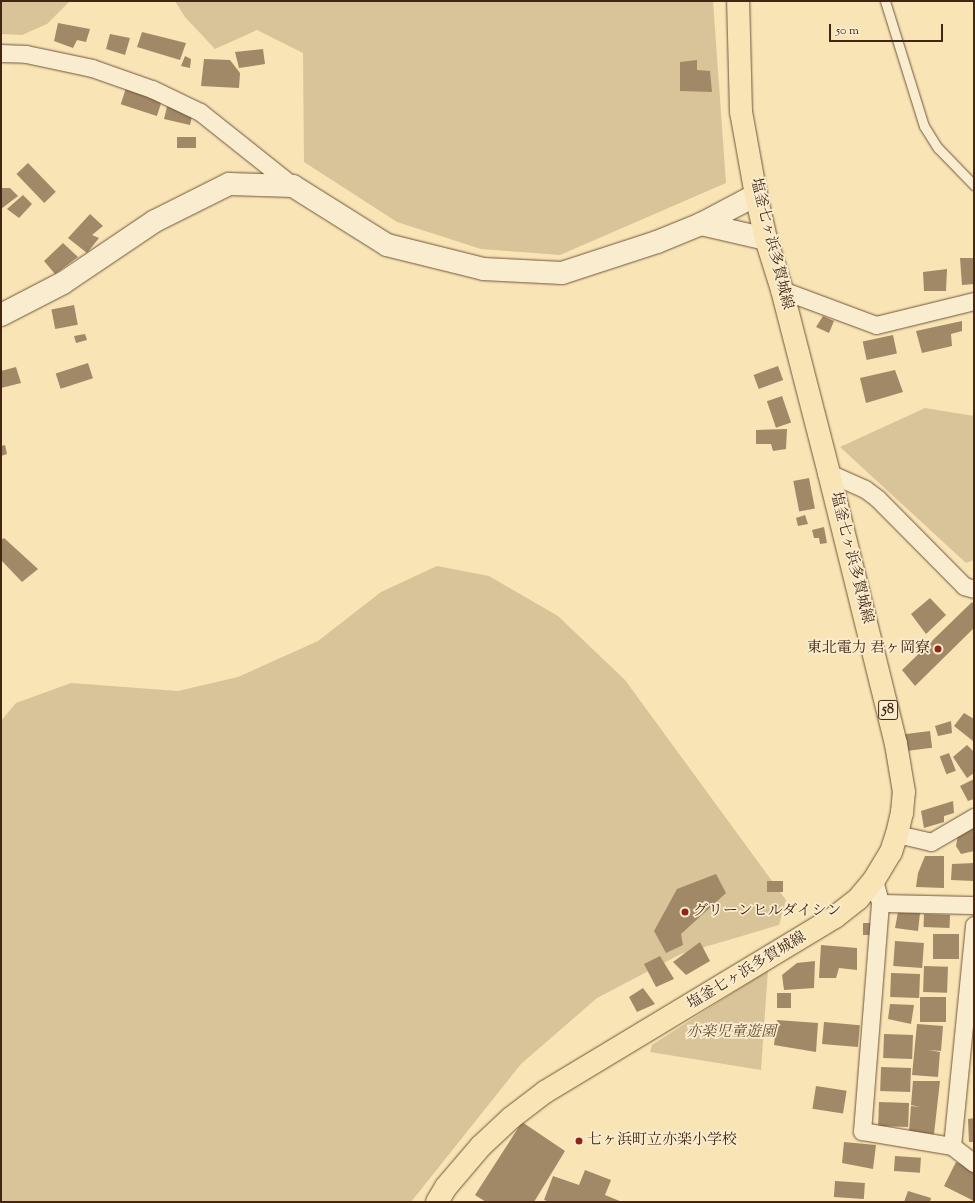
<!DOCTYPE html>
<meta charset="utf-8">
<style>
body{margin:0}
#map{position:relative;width:975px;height:1203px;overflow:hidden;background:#f8e4b5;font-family:"Sorts Mill Goudy","Noto Serif JP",serif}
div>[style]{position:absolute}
.green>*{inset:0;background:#d9c499}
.building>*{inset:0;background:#a18867;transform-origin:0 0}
.roads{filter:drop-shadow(0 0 1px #70553b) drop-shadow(0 0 1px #70553b)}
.lane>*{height:9px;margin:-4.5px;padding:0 4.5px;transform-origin:4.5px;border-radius:4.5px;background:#faedcf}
.street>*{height:17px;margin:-8.5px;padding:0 8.5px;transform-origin:8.5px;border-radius:8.5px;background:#faedcf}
.secondary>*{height:22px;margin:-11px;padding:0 11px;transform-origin:11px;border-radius:11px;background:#faedcf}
.primary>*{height:22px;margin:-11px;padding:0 11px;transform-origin:11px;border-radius:11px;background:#f8e4b5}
.dots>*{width:11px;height:11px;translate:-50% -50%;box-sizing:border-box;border:2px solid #faedcf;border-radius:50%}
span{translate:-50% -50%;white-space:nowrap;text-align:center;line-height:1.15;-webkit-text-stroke:3.5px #faedcf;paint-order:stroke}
.shield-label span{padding:1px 3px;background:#faedcf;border:1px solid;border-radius:3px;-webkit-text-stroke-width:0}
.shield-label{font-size:14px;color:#432512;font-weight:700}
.street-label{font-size:15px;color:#432512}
.poi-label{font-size:15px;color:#432512}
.right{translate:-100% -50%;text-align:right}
.left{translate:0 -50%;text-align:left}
.park-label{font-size:15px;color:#684d34;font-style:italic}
.frame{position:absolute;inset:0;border:2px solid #432512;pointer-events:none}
.scale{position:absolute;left:829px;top:24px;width:114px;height:18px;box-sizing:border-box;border:2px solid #432512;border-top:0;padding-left:5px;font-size:12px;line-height:14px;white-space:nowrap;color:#432512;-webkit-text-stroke:3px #faedcf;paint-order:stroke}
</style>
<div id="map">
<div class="green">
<i style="clip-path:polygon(1px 1px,70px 1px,47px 24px,22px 35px,1px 34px)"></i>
<i style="clip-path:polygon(175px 1px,713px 1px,726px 183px,560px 255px,481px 249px,397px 222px,304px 162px,303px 53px,257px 30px,215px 49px,185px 17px)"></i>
<i style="clip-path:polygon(925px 408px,974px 416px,974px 560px,966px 563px,840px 447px)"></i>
<i style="clip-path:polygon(437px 566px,489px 576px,558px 616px,625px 680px,786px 900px,779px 925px,681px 954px,597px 998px,521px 1064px,411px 1202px,1px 1202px,1px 721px,16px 703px,71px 683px,178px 691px,238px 677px,318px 641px,381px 592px)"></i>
<i style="clip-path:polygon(768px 970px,761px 1070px,650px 1052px,652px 1045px)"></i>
</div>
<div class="building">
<i style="clip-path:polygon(58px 23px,90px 29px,86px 42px,77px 40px,73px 48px,54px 41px)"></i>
<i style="clip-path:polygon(142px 32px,186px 43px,180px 60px,137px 47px)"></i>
<i style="clip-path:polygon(110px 34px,130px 38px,125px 55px,106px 49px)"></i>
<i style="clip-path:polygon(263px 49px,265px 64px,239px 68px,235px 52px)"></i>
<i style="clip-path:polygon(185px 56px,191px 59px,190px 68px,181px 66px)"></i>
<i style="clip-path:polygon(204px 59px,230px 60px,240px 73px,239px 88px,201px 86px)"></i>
<i style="clip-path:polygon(697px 60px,697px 70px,710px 71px,712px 92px,680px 91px,680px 62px)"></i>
<i style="left:126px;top:88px;width:38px;height:17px;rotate:18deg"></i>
<i style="clip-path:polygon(168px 103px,193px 112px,190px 125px,164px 119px)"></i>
<i style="left:177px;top:137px;width:19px;height:11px"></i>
<i style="left:28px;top:163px;width:40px;height:16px;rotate:46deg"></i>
<i style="clip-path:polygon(1px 188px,10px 188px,18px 196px,1px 209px)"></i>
<i style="clip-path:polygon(23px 195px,32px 204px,19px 218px,7px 209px)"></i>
<i style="clip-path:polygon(90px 214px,103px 226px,92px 235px,99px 238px,87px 253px,68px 238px)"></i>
<i style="clip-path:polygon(63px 243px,78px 257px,55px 274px,44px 261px)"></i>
<i style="clip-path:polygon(960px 258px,974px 258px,974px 284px,962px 285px)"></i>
<i style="clip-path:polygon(947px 269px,946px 291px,924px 291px,923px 272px)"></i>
<i style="left:74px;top:305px;width:20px;height:23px;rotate:79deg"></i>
<i style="clip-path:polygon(823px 316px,834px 321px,829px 333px,816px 327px)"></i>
<i style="clip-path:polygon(962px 321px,962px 331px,951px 334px,952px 346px,922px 353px,916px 331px)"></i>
<i style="clip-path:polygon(85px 334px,87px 340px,76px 343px,74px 336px)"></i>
<i style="left:893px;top:335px;width:19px;height:31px;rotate:78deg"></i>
<i style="left:88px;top:363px;width:16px;height:34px;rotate:72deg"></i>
<i style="left:778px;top:366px;width:15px;height:26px;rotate:70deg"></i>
<i style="clip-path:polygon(16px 367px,21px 383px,1px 388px,1px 371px)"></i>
<i style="clip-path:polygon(895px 370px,903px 392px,866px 403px,860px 378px)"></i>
<i style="left:782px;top:396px;width:28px;height:16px;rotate:71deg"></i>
<i style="clip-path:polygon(787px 429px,786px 449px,773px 451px,771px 444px,756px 444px,756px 430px)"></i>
<i style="clip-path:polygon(5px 445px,7px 454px,1px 456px,1px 446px)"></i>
<i style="left:809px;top:478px;width:31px;height:16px;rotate:79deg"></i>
<i style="clip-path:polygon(805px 515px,808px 524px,798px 526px,796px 518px)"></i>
<i style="clip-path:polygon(824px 527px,827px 543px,820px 544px,819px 538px,814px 538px,812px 530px)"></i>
<i style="clip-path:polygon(4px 538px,38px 569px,22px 582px,1px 560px,1px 540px)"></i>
<i style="clip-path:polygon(930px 598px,946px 615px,926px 634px,911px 614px)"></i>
<i style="clip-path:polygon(972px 602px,974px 604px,974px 628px,915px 686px,902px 670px)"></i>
<i style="clip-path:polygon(964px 713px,974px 719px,973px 741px,954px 726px)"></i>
<i style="clip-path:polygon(951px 721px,952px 733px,938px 736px,935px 726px)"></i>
<i style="left:930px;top:731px;width:17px;height:28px;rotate:83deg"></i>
<i style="clip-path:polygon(967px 745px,974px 752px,974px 773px,967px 778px,953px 757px)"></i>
<i style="left:949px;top:753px;width:19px;height:10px;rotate:69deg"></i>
<i style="clip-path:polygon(974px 779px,974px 799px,968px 801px,960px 786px)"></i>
<i style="clip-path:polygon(953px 801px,954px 813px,944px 816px,944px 822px,924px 828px,921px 811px)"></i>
<i style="clip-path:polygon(974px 826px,974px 851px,961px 854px,956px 846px,958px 835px)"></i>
<i style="clip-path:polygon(925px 856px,944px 856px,944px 888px,916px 887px,918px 873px)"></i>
<i style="clip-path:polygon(974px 863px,974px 881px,951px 880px,952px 864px)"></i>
<i style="clip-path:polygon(716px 874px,726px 893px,681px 934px,683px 945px,666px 953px,654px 931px,677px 889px)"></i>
<i style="left:783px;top:881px;width:11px;height:16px;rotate:90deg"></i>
<i style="clip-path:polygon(898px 912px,920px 913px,918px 931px,895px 928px)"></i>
<i style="left:924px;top:914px;width:26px;height:13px;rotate:2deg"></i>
<i style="left:863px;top:923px;width:11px;height:12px"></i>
<i style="left:933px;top:934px;width:26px;height:25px"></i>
<i style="left:895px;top:941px;width:29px;height:25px;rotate:4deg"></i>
<i style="clip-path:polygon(700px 942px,710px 961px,686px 975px,673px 962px)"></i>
<i style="clip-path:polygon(821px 945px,857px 948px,857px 970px,839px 968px,836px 978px,819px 978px)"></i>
<i style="clip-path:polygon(660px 956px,674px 979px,656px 987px,644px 964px)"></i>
<i style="clip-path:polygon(815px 961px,814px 988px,784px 990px,782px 975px,797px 963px)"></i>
<i style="left:924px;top:966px;width:24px;height:26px;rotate:2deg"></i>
<i style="left:891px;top:973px;width:29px;height:24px;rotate:2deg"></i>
<i style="clip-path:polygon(643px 988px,655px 1004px,637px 1012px,629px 997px)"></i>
<i style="left:777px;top:993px;width:14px;height:15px"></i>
<i style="left:920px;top:997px;width:26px;height:25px"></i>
<i style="clip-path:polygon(890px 1004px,914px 1005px,911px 1024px,888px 1019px)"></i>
<i style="clip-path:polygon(777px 1020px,818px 1023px,816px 1052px,774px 1045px)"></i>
<i style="left:824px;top:1022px;width:36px;height:22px;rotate:5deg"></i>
<i style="clip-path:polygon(917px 1024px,943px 1026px,941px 1051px,928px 1050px,940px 1052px,938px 1077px,912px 1075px)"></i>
<i style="left:884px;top:1034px;width:29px;height:24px;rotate:2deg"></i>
<i style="left:881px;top:1067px;width:30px;height:24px;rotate:2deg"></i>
<i style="clip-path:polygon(913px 1081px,940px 1081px,934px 1134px,909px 1132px,911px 1106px,920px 1107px,911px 1105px)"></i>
<i style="left:816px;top:1086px;width:31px;height:23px;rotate:9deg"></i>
<i style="left:879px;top:1102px;width:30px;height:24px;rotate:2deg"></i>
<i style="clip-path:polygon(974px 1118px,974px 1142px,969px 1142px,968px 1119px)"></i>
<i style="clip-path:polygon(522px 1122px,565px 1151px,534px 1202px,486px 1202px,475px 1195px)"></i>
<i style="clip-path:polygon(844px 1142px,876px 1145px,873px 1169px,842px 1163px)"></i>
<i style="left:895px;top:1156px;width:26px;height:15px;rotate:4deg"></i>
<i style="clip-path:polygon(956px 1162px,974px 1170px,974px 1201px,944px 1186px)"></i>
<i style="clip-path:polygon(585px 1170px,611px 1180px,605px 1195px,622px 1202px,550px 1202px,544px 1200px,553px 1176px,579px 1185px)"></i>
<i style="left:835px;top:1181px;width:30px;height:16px;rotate:4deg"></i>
<i style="clip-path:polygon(908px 1191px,931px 1198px,930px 1202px,904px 1202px)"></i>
</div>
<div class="roads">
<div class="lane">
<i style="left:885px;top:1px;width:131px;rotate:72.7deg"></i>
<i style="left:924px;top:126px;width:26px;rotate:58deg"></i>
<i style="left:938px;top:148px;width:52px;rotate:45.8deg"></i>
</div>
<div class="street">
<i style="left:1px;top:53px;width:25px;rotate:2deg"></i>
<i style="left:26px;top:54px;width:67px;rotate:12deg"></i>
<i style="left:92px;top:68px;width:64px;rotate:19.3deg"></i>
<i style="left:152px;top:89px;width:53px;rotate:25.6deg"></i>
<i style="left:200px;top:112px;width:119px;rotate:38.5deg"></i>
<i style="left:782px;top:290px;width:100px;rotate:20.4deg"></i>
<i style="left:876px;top:325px;width:101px;rotate:-13.8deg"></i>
<i style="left:829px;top:473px;width:39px;rotate:24deg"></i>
<i style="left:865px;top:489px;width:15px;rotate:37deg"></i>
<i style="left:877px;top:498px;width:124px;rotate:45.3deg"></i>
<i style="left:964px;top:586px;width:10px;rotate:17deg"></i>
<i style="left:897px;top:834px;width:35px;rotate:13deg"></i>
<i style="left:931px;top:842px;width:50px;rotate:-30.2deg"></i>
<i style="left:874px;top:880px;width:24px;rotate:75deg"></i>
<i style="left:880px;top:903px;width:229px;rotate:94.5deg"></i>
<i style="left:862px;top:1131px;width:91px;rotate:9.5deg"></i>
<i style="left:952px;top:1146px;width:222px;rotate:-84.3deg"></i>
<i style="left:880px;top:903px;width:94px;rotate:1.2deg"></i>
<i style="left:952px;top:1146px;width:28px;rotate:38deg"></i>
</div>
<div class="secondary">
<i style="left:701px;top:224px;width:67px;rotate:13deg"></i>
<i style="left:1px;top:315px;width:70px;rotate:-27.3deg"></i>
<i style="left:63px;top:283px;width:111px;rotate:-34deg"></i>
<i style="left:155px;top:221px;width:83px;rotate:-26.6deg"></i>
<i style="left:229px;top:184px;width:64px;rotate:1.8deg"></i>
<i style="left:293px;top:186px;width:111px;rotate:32.1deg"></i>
<i style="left:387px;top:245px;width:99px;rotate:14deg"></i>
<i style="left:483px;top:269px;width:79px;rotate:2.9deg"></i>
<i style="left:562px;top:273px;width:100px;rotate:-18.1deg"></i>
<i style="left:657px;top:242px;width:48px;rotate:-22.2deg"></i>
<i style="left:701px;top:224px;width:62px;rotate:-27.8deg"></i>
</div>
<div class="primary">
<i style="left:437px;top:1202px;width:17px;rotate:-59deg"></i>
<i style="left:446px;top:1187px;width:54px;rotate:-49.5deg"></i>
<i style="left:481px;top:1146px;width:41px;rotate:-43deg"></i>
<i style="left:511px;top:1118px;width:43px;rotate:-37.4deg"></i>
<i style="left:545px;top:1092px;width:339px;rotate:-31.1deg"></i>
<i style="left:835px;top:917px;width:29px;rotate:-38deg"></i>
<i style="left:858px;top:899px;width:25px;rotate:-50deg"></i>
<i style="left:874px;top:880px;width:33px;rotate:-59deg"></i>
<i style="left:891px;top:852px;width:19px;rotate:-72deg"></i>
<i style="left:897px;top:834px;width:22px;rotate:-77deg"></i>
<i style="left:902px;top:813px;width:21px;rotate:-85deg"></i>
<i style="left:904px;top:792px;width:49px;rotate:-99.5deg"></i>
<i style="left:896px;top:744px;width:279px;rotate:-103.9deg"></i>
<i style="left:829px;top:473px;width:189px;rotate:-104.4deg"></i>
<i style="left:782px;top:290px;width:53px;rotate:-107.4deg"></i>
<i style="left:766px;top:239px;width:45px;rotate:-102.8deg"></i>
<i style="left:756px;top:195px;width:84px;rotate:-100.2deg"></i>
<i style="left:741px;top:112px;width:111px;rotate:-91.5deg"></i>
</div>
</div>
<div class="dots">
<i style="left:938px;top:649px;background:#8f2418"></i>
<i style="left:685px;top:912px;background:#8f2418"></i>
<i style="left:579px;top:1141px;background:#8f2418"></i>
</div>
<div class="shield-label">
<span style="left:888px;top:710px">58</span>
</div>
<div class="street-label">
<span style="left:771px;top:244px;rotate:76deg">塩釜七ヶ浜多賀城線</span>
<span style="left:851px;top:558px;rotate:76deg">塩釜七ヶ浜多賀城線</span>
<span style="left:747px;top:971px;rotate:-31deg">塩釜七ヶ浜多賀城線</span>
</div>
<div class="poi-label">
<span class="right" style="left:930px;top:649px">東北電力 君ヶ岡寮</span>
<span class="left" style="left:693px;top:912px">グリーンヒルダイシン</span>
<span class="left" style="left:587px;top:1141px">七ヶ浜町立亦楽小学校</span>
</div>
<div class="park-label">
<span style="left:731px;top:1033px">亦楽児童遊園</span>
</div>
<div class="frame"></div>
<div class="scale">50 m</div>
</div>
